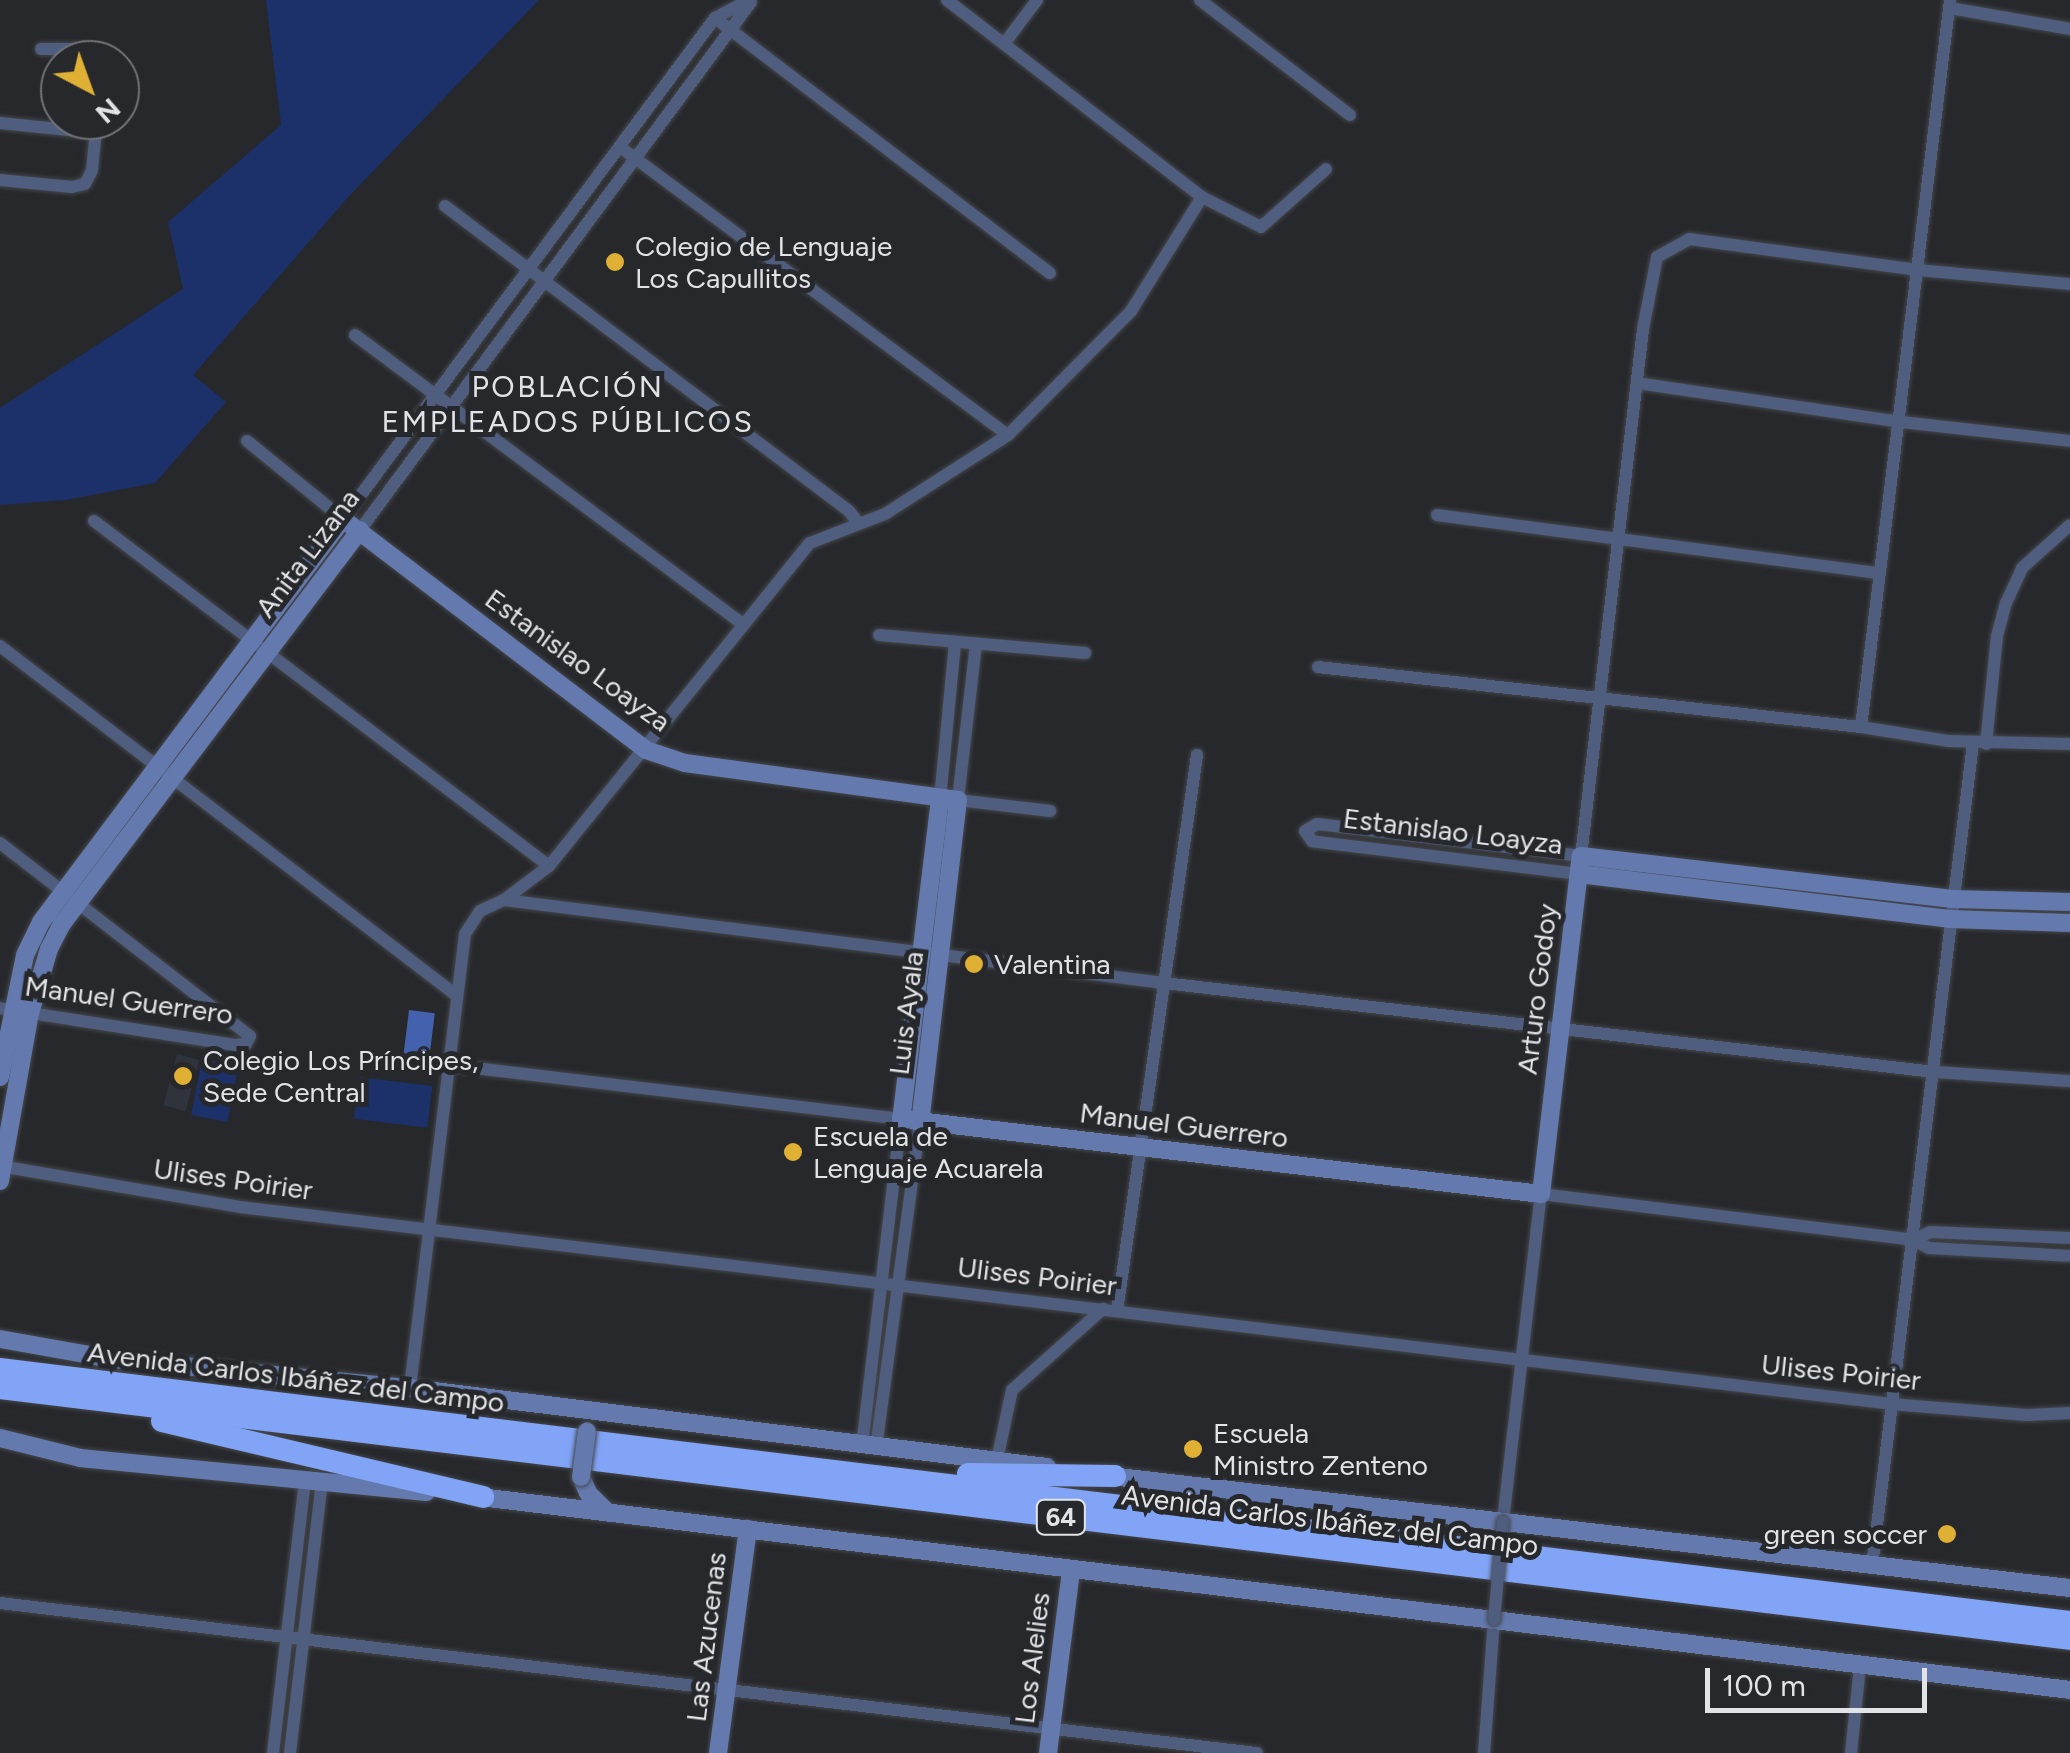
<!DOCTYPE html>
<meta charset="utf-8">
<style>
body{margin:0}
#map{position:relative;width:2070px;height:1753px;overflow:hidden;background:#26282c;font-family:Figtree,sans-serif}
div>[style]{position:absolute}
.built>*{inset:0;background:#2f333b;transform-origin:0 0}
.green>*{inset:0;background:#1c3069;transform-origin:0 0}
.water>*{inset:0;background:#4461ad;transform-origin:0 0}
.roads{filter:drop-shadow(0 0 2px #44464a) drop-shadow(0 0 2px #44464a)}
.street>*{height:12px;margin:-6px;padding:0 6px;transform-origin:6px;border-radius:6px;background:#4f5d7e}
.secondary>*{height:18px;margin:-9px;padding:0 9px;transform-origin:9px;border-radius:9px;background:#647aaf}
.highway>*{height:22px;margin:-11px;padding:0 11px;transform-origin:11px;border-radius:11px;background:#82a4f7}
.bridges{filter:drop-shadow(0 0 2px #44464a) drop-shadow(0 0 2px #44464a)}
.street-bridge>*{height:12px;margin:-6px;padding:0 6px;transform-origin:6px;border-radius:6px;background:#4f5d7e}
.secondary-bridge>*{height:18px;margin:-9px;padding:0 9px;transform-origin:9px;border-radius:9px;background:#647aaf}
.dots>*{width:28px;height:28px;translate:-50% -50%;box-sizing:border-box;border:5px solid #26282c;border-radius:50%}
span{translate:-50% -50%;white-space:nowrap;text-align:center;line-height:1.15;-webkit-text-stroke:10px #26282c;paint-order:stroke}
.shield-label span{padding:2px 8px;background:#26282c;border:2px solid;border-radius:8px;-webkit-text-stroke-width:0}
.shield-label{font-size:25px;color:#e2e3e6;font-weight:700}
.poi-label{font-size:28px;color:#e2e3e6}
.left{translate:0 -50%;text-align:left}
.right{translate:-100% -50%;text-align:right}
.street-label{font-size:28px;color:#e2e3e6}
.neighbourhood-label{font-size:30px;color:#e2e3e6;letter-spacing:2.5px}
.north{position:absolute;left:40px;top:40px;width:100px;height:100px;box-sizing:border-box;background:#26282c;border:2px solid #717376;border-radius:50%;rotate:139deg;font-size:28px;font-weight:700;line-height:40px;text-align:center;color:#e2e3e6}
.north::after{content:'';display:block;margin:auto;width:35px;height:45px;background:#e0b034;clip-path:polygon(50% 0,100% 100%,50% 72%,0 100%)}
.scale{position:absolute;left:1705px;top:1668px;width:222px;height:45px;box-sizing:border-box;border:5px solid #e2e3e6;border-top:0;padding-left:12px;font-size:30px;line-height:35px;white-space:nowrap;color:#e2e3e6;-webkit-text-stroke:8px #26282c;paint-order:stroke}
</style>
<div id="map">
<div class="built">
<i style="left:177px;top:1054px;width:23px;height:53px;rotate:15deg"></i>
</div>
<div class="green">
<i style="clip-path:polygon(266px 0,539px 0,350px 195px,193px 375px,226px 402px,155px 483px,66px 500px,0 505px,0 408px,183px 289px,168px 222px,281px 125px)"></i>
<i style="left:202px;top:1059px;width:37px;height:57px;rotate:11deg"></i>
<i style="left:359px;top:1077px;width:74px;height:42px;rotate:7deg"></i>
</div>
<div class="water">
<i style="left:409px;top:1010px;width:26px;height:54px;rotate:7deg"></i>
</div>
<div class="roads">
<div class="street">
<i style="left:947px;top:0;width:322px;rotate:37.7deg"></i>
<i style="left:1202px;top:197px;width:66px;rotate:27deg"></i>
<i style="left:1261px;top:227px;width:87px;rotate:-41.7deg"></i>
<i style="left:1200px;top:0;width:189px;rotate:37.5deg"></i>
<i style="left:1950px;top:8px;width:122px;rotate:9.9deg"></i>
<i style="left:715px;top:18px;width:421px;rotate:37.3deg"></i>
<i style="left:1004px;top:44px;width:55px;rotate:-53.1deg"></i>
<i style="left:41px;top:49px;width:47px"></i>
<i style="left:88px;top:49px;width:16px;rotate:43deg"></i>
<i style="left:0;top:123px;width:98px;rotate:5.9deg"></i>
<i style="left:620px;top:147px;width:483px;rotate:36.6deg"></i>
<i style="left:0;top:180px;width:72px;rotate:5.6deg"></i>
<i style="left:72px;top:187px;width:13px;rotate:-13deg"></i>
<i style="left:85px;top:184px;width:16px;rotate:-63deg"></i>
<i style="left:92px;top:170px;width:50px;rotate:-84.3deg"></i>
<i style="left:445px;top:206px;width:506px;rotate:37.05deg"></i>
<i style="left:849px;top:511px;width:16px;rotate:52deg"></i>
<i style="left:355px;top:335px;width:484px;rotate:36.7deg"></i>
<i style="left:1637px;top:383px;width:267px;rotate:8.4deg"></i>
<i style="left:1901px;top:422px;width:170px;rotate:6.4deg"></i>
<i style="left:247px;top:441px;width:124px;rotate:39.1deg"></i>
<i style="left:343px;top:519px;width:624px;rotate:-53.41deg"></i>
<i style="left:715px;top:18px;width:38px;rotate:-28deg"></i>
<i style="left:1437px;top:515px;width:445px;rotate:7.5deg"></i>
<i style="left:94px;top:521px;width:571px;rotate:37.17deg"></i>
<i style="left:360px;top:530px;width:657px;rotate:-53.48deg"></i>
<i style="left:879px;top:635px;width:207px;rotate:5deg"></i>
<i style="left:976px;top:644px;width:157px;rotate:96.6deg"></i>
<i style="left:958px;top:800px;width:93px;rotate:6.8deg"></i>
<i style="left:0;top:646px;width:574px;rotate:37.43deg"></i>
<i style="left:1318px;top:667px;width:546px;rotate:6.31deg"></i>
<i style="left:1861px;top:727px;width:88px;rotate:9.1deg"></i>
<i style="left:1948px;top:741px;width:122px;rotate:1.4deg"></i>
<i style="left:1861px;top:727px;width:732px;rotate:-83.02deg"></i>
<i style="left:1986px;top:744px;width:109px;rotate:-84.2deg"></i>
<i style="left:1997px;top:636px;width:34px;rotate:-75deg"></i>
<i style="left:2006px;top:603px;width:38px;rotate:-65deg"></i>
<i style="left:2022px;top:568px;width:64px;rotate:-41.9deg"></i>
<i style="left:940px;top:799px;width:158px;rotate:-84.5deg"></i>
<i style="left:0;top:843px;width:316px;rotate:37.7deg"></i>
<i style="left:250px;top:1036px;width:9px;rotate:117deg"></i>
<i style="left:246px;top:1044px;width:11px;rotate:175deg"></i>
<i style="left:235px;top:1045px;width:238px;rotate:-171.1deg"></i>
<i style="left:1579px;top:874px;width:269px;rotate:-173deg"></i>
<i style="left:1312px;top:841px;width:12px;rotate:-125deg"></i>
<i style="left:1305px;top:831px;width:14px;rotate:-30deg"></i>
<i style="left:1317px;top:824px;width:266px;rotate:6.9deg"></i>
<i style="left:1581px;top:856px;width:531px;rotate:-83.29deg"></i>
<i style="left:1643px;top:329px;width:73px;rotate:-79deg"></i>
<i style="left:1657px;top:257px;width:37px;rotate:-29deg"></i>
<i style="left:1689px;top:239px;width:231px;rotate:7.7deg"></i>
<i style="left:1918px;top:270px;width:153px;rotate:5.3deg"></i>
<i style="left:504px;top:900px;width:56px;rotate:-37.1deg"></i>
<i style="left:549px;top:866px;width:415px;rotate:-51.1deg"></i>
<i style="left:810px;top:543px;width:80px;rotate:-21.1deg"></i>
<i style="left:885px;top:514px;width:146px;rotate:-32.7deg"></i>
<i style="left:1008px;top:435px;width:175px;rotate:-45.2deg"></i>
<i style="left:1131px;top:311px;width:134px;rotate:-58.1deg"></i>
<i style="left:449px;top:1065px;width:455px;rotate:6.8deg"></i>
<i style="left:901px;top:1119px;width:329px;rotate:96.8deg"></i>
<i style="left:0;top:1166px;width:243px;rotate:9.7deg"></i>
<i style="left:240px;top:1207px;width:1663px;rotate:6.8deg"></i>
<i style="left:1891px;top:1404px;width:136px;rotate:4.6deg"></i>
<i style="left:2027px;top:1415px;width:43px;rotate:-2.7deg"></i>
<i style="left:1913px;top:1240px;width:19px;rotate:-25deg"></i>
<i style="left:1930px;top:1232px;width:140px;rotate:2.5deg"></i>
<i style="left:1117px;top:1311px;width:562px;rotate:-81.81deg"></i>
<i style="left:410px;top:1388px;width:457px;rotate:-83.1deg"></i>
<i style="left:465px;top:934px;width:27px;rotate:-57deg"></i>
<i style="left:480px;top:911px;width:26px;rotate:-25deg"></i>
<i style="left:504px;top:900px;width:665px;rotate:7.17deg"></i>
<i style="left:1164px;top:983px;width:775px;rotate:6.59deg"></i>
<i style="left:1934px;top:1072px;width:136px;rotate:3.8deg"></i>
<i style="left:876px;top:1448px;width:329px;rotate:-82.3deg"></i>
<i style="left:997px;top:1460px;width:72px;rotate:-77.9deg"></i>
<i style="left:1012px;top:1390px;width:122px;rotate:-41.7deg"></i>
<i style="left:1503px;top:1521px;width:329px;rotate:-83.4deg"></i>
<i style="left:1541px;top:1194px;width:375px;rotate:7deg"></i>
<i style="left:1913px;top:1240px;width:18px;rotate:27deg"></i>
<i style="left:1929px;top:1248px;width:141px;rotate:3.2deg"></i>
<i style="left:1872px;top:1566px;width:829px;rotate:-83deg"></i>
<i style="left:0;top:1603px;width:1266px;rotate:6.81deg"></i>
<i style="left:273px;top:1753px;width:274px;rotate:-83.3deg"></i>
<i style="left:290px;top:1753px;width:273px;rotate:-83.3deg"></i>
<i style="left:1484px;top:1753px;width:133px;rotate:-85.7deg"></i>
<i style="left:1851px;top:1753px;width:87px;rotate:-84.1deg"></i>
</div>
<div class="secondary">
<i style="left:940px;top:799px;width:322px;rotate:96.9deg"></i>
<i style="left:901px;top:1119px;width:644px;rotate:6.68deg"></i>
<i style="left:1541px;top:1194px;width:340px;rotate:-83.3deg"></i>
<i style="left:1581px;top:856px;width:374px;rotate:6.6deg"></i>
<i style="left:1953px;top:899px;width:117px;rotate:1.5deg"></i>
<i style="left:1579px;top:874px;width:373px;rotate:6.9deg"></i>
<i style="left:1949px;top:919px;width:121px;rotate:1.9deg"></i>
<i style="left:0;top:1077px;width:125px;rotate:-78.4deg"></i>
<i style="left:25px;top:955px;width:37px;rotate:-64deg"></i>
<i style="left:41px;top:922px;width:504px;rotate:-53.15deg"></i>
<i style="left:343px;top:519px;width:381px;rotate:37.3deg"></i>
<i style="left:646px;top:750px;width:41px;rotate:18.4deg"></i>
<i style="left:685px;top:763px;width:275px;rotate:7.7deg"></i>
<i style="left:958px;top:800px;width:324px;rotate:96.7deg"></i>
<i style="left:0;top:1181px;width:171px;rotate:-79.9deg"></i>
<i style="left:30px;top:1013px;width:67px;rotate:-73.5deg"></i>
<i style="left:49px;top:949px;width:28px;rotate:-63deg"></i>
<i style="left:62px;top:924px;width:494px;rotate:-52.9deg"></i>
<i style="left:0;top:1339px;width:114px;rotate:10.1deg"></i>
<i style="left:112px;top:1359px;width:299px;rotate:5.6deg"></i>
<i style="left:410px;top:1388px;width:642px;rotate:7.07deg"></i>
<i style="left:0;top:1438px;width:82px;rotate:14deg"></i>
<i style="left:80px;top:1458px;width:348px;rotate:5.6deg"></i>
<i style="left:1102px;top:1475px;width:975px;rotate:6.66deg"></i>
<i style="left:581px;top:1477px;width:17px;rotate:66deg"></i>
<i style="left:588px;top:1493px;width:24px;rotate:45deg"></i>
<i style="left:472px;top:1496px;width:1610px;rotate:6.92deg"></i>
<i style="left:718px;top:1753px;width:226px;rotate:-82.4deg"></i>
<i style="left:1048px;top:1753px;width:184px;rotate:-82.8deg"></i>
</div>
<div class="highway">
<i style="left:0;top:1369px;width:2085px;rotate:6.97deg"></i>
<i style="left:0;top:1388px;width:2085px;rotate:6.91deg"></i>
<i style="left:162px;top:1421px;width:330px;rotate:13.3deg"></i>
<i style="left:968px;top:1474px;width:147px;rotate:0.8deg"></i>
</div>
</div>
<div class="bridges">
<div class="street-bridge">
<i style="left:1494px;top:1620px;width:99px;rotate:-84.8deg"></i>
</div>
<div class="secondary-bridge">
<i style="left:581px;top:1477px;width:46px;rotate:-82.6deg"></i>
</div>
</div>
<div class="dots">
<i style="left:615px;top:262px;background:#e0b034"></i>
<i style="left:974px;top:964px;background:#e0b034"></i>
<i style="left:183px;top:1076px;background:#e0b034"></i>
<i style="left:793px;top:1152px;background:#e0b034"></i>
<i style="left:1193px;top:1449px;background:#e0b034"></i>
<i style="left:1947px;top:1534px;background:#e0b034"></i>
</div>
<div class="shield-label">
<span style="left:1061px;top:1517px">64</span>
</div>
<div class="poi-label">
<span class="left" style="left:635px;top:262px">Colegio de Lenguaje<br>Los Capullitos</span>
<span class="left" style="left:994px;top:964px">Valentina</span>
<span class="left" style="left:203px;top:1076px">Colegio Los Príncipes,<br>Sede Central</span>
<span class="left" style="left:813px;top:1152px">Escuela de<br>Lenguaje Acuarela</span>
<span class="left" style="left:1213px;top:1449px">Escuela<br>Ministro Zenteno</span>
<span class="right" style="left:1927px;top:1534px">green soccer</span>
</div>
<div class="street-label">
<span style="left:307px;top:553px;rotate:-53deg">Anita Lizana</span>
<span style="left:578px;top:660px;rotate:36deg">Estanislao Loayza</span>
<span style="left:1453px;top:831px;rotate:7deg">Estanislao Loayza</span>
<span style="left:1537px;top:989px;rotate:-83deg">Arturo Godoy</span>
<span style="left:129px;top:1000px;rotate:8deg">Manuel Guerrero</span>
<span style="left:906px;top:1013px;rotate:-83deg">Luis Ayala</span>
<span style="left:1184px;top:1125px;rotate:7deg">Manuel Guerrero</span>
<span style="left:233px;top:1179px;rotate:8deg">Ulises Poirier</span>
<span style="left:1037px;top:1276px;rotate:7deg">Ulises Poirier</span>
<span style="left:1841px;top:1372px;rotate:6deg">Ulises Poirier</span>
<span style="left:296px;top:1377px;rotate:7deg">Avenida Carlos Ibáñez del Campo</span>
<span style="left:1330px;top:1520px;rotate:7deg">Avenida Carlos Ibáñez del Campo</span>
<span style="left:706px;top:1637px;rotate:-83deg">Las Azucenas</span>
<span style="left:1032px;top:1658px;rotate:-83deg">Los Alelies</span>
</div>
<div class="neighbourhood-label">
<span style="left:568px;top:404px">POBLACIÓN<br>EMPLEADOS PÚBLICOS</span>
</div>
<div class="north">N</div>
<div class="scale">100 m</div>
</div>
